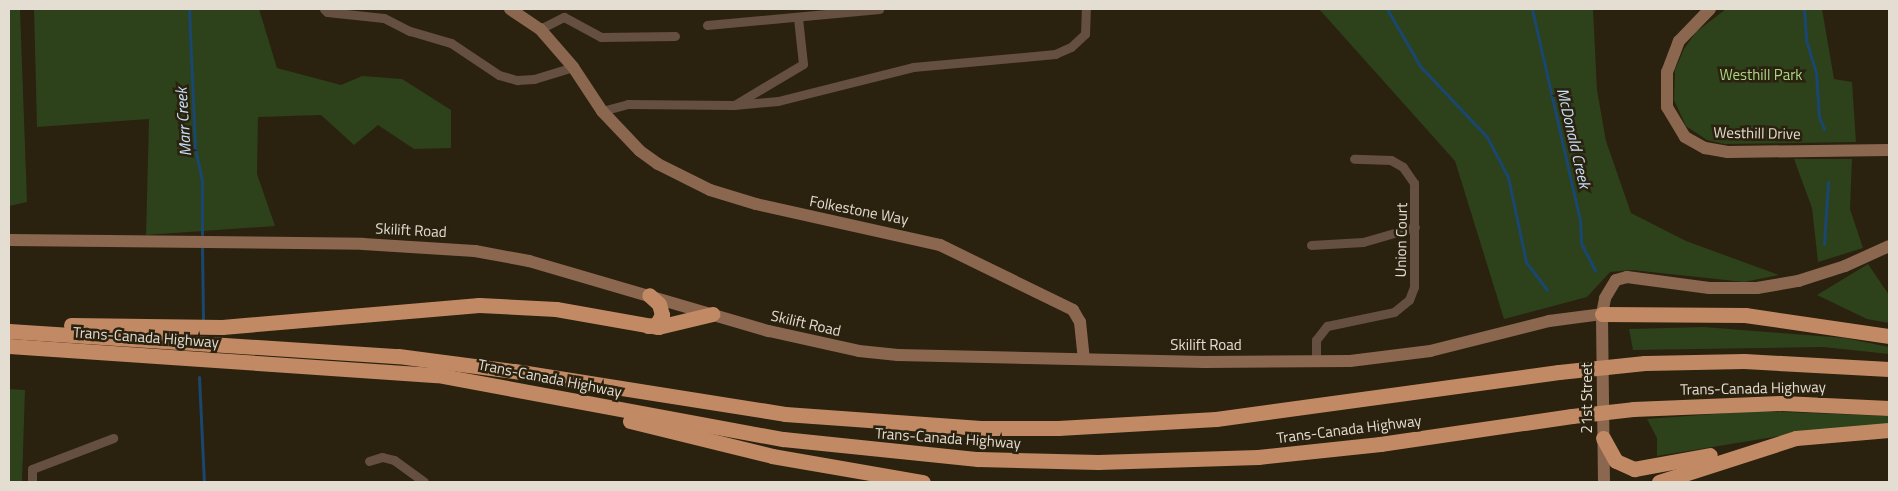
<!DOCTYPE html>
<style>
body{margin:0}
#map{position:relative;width:1898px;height:491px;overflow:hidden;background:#2b210f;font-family:"Titillium Web",sans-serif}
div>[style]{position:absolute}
.green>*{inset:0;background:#2d411b}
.stream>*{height:3px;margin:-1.5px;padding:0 1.5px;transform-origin:1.5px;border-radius:1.5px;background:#194770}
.street>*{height:9px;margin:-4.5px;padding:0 4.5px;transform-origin:4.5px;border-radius:4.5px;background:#654f40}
.secondary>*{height:12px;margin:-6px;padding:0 6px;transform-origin:6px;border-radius:6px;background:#8b674f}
.highway>*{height:15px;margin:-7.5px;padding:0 7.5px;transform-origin:7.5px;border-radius:7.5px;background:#c28a64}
.highway-bridge>*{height:15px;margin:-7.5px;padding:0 7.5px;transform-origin:7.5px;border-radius:7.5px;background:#c28a64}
span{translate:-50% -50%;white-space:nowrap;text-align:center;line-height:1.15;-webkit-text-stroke:5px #2b210f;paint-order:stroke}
.park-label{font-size:15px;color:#aad686}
.street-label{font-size:15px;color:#e3ddd2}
.water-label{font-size:16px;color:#c5e0fa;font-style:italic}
.frame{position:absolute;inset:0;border:10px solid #e3ddd2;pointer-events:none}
</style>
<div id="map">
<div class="green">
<i style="clip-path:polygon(9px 9px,20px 9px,27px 202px,9px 206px)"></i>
<i style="clip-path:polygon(34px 9px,259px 9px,277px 68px,341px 85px,362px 76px,402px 79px,451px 110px,451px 148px,414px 149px,378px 125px,354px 145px,321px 115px,258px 117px,257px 174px,275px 226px,146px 235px,149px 119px,37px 127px)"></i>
<i style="clip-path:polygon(1319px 9px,1593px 9px,1597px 90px,1606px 141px,1631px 213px,1686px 241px,1779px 275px,1744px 282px,1632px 270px,1610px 272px,1587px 297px,1504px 319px,1455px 161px)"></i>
<i style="clip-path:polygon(1726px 9px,1822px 9px,1834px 79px,1852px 82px,1856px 142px,1724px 144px,1707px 140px,1686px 126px,1674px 100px,1675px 70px,1684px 49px,1696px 32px)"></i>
<i style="clip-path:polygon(1794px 159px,1852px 159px,1850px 209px,1863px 248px,1818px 262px,1812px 208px)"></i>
<i style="clip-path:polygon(1868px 264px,1889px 295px,1889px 323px,1867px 319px,1817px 295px)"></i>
<i style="clip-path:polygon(1704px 327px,1845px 338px,1889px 347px,1889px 354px,1823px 347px,1633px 350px,1629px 329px)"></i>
<i style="clip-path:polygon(9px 389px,25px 390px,22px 482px,9px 482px)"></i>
<i style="clip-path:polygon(1755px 411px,1889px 416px,1889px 427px,1817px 430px,1657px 456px,1657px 438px,1647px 419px)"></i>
</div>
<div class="stream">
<i style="left:189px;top:9px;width:139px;rotate:87.5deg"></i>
<i style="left:195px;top:148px;width:33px;rotate:78deg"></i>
<i style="left:202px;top:180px;width:54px;rotate:90deg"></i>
<i style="left:1387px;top:9px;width:66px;rotate:59.9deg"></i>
<i style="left:1420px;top:66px;width:98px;rotate:46.7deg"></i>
<i style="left:1487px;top:137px;width:45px;rotate:62.3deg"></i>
<i style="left:1508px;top:177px;width:87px;rotate:78deg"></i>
<i style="left:1526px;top:262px;width:35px;rotate:53deg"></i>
<i style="left:1532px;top:9px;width:217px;rotate:77.2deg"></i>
<i style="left:1580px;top:221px;width:22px;rotate:87deg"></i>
<i style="left:1581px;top:243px;width:31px;rotate:63deg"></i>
<i style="left:1804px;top:9px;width:31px;rotate:86deg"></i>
<i style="left:1806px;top:40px;width:34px;rotate:73deg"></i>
<i style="left:1816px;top:73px;width:44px;rotate:86.1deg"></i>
<i style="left:1819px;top:117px;width:13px;rotate:67deg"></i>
<i style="left:1824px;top:244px;width:62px;rotate:-86.3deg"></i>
<i style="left:202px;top:247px;width:73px;rotate:89.2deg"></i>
<i style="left:199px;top:377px;width:105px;rotate:87.3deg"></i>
</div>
<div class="street">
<i style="left:324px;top:9px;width:4px;rotate:45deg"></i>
<i style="left:327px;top:12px;width:57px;rotate:6deg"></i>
<i style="left:384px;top:18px;width:29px;rotate:27deg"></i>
<i style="left:410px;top:31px;width:43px;rotate:16.3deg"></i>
<i style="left:451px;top:43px;width:58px;rotate:33.7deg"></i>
<i style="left:499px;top:75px;width:19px;rotate:16deg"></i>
<i style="left:517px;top:80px;width:17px;rotate:-3deg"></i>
<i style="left:534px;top:79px;width:41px;rotate:-17.1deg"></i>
<i style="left:707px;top:25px;width:173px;rotate:-5.3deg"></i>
<i style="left:540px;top:29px;width:27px;rotate:-27deg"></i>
<i style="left:564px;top:17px;width:42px;rotate:28.4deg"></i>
<i style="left:601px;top:37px;width:74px;rotate:-0.8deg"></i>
<i style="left:736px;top:104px;width:78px;rotate:-30.8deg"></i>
<i style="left:803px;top:64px;width:46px;rotate:-96.2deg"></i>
<i style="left:602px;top:111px;width:27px;rotate:-15deg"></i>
<i style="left:628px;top:104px;width:106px;rotate:0.5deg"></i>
<i style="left:734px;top:105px;width:44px;rotate:-5.2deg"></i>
<i style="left:778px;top:101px;width:139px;rotate:-14.1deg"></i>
<i style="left:913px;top:67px;width:143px;rotate:-5.2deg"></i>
<i style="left:1055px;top:54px;width:17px;rotate:-24deg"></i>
<i style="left:1071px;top:47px;width:19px;rotate:-43deg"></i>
<i style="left:1085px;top:34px;width:25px;rotate:-88deg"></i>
<i style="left:1311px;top:245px;width:52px;rotate:-3.3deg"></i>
<i style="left:1363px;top:242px;width:54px;rotate:-16.1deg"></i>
<i style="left:1316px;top:361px;width:21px;rotate:-90deg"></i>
<i style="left:1316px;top:340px;width:18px;rotate:-52deg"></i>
<i style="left:1327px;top:326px;width:68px;rotate:-11.8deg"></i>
<i style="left:1394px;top:312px;width:19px;rotate:-39deg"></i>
<i style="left:1409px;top:300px;width:14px;rotate:-69deg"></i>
<i style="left:1414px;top:287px;width:104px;rotate:-90deg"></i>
<i style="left:1414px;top:183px;width:19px;rotate:-125deg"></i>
<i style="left:1403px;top:167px;width:14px;rotate:-150deg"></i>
<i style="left:1391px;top:160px;width:37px;rotate:-178deg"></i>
<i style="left:369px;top:461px;width:14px;rotate:-17deg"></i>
<i style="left:382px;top:457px;width:12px;rotate:14deg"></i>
<i style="left:394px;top:460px;width:37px;rotate:36deg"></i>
<i style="left:32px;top:482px;width:13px;rotate:-90deg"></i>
<i style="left:32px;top:469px;width:87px;rotate:-20.9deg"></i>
</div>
<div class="secondary">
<i style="left:510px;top:9px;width:36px;rotate:34deg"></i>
<i style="left:540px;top:29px;width:50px;rotate:49deg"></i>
<i style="left:573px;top:67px;width:53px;rotate:56.6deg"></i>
<i style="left:602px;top:111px;width:55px;rotate:46.5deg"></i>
<i style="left:640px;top:151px;width:22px;rotate:36deg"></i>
<i style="left:658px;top:164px;width:58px;rotate:26.6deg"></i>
<i style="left:710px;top:190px;width:48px;rotate:16.9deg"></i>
<i style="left:756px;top:204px;width:189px;rotate:12.6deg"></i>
<i style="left:940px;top:245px;width:148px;rotate:26deg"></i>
<i style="left:1073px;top:310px;width:14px;rotate:60deg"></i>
<i style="left:1080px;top:322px;width:37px;rotate:84deg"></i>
<i style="left:1710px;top:9px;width:45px;rotate:134.1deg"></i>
<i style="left:1679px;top:41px;width:33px;rotate:111deg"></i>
<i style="left:1667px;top:72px;width:35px;rotate:90deg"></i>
<i style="left:1667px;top:107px;width:35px;rotate:59deg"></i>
<i style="left:1685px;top:137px;width:23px;rotate:29deg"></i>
<i style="left:1705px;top:148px;width:23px;rotate:10deg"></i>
<i style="left:1728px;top:152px;width:161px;rotate:-0.7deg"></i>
<i style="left:9px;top:240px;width:354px;rotate:0.6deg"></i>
<i style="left:363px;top:244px;width:112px;rotate:3.6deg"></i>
<i style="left:475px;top:251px;width:55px;rotate:10.5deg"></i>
<i style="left:529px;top:261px;width:250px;rotate:16.3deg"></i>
<i style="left:769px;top:331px;width:92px;rotate:12.5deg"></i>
<i style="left:859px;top:351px;width:39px;rotate:6deg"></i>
<i style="left:898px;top:355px;width:306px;rotate:1.3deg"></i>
<i style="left:1204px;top:362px;width:146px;rotate:-0.4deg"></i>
<i style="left:1350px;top:361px;width:81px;rotate:-7.1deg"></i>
<i style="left:1430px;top:351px;width:123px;rotate:-14.1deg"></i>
<i style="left:1549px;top:321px;width:53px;rotate:-7.5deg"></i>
<i style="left:1604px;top:482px;width:168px;rotate:-90.7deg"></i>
<i style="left:1602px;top:314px;width:16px;rotate:-79deg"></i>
<i style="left:1605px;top:298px;width:21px;rotate:-59deg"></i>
<i style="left:1616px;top:280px;width:11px;rotate:-15deg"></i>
<i style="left:1627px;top:277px;width:83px;rotate:7.6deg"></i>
<i style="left:1709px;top:288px;width:48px"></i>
<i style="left:1757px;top:288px;width:42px;rotate:-9.7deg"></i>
<i style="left:1798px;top:281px;width:49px;rotate:-17.7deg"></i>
<i style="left:1845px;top:266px;width:48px;rotate:-24.4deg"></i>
</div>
<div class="highway">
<i style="left:1602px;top:314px;width:143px;rotate:0.4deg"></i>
<i style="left:1745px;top:315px;width:146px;rotate:8.3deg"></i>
<i style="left:71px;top:325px;width:151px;rotate:0.8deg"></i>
<i style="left:222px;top:327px;width:258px;rotate:-4.9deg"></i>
<i style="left:479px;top:305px;width:77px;rotate:3deg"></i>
<i style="left:556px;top:309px;width:104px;rotate:10deg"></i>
<i style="left:658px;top:327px;width:56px;rotate:-13.5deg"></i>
<i style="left:648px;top:326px;width:8px;rotate:-7deg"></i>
<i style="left:656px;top:325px;width:12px;rotate:-59deg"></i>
<i style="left:662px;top:315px;width:11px;rotate:-105deg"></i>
<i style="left:659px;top:304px;width:13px;rotate:-138deg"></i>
<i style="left:9px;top:331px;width:390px;rotate:3.7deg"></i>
<i style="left:398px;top:356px;width:117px;rotate:7.4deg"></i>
<i style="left:514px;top:371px;width:274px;rotate:9deg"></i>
<i style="left:785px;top:414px;width:196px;rotate:4.1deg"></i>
<i style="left:980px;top:428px;width:78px"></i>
<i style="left:1058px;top:428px;width:158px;rotate:-3.3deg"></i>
<i style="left:1216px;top:419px;width:346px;rotate:-7.8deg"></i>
<i style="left:9px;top:346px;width:429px;rotate:3.9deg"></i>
<i style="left:437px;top:375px;width:352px;rotate:10.5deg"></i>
<i style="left:783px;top:439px;width:196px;rotate:5.9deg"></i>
<i style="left:978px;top:459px;width:120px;rotate:1.4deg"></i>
<i style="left:1098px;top:462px;width:160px;rotate:-1.8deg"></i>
<i style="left:1258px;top:457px;width:123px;rotate:-6.1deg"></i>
<i style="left:1380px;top:444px;width:194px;rotate:-8.3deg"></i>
<i style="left:1645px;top:363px;width:99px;rotate:-1.2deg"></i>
<i style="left:1744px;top:361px;width:145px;rotate:3.2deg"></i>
<i style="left:1633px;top:409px;width:149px;rotate:-2.3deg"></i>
<i style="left:1782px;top:403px;width:107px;rotate:2.7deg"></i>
<i style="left:630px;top:421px;width:146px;rotate:13.8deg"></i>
<i style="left:772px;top:456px;width:153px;rotate:9.8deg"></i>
<i style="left:1603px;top:438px;width:26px;rotate:61deg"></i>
<i style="left:1616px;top:461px;width:20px;rotate:24deg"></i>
<i style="left:1634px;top:469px;width:77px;rotate:-10.4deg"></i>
<i style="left:1659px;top:482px;width:144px;rotate:-17.8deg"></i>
<i style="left:1796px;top:438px;width:93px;rotate:-4.9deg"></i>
</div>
<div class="highway-bridge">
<i style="left:1559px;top:372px;width:86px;rotate:-6deg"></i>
<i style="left:1572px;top:416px;width:61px;rotate:-6.5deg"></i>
</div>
<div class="park-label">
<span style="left:1761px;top:75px">Westhill Park</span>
</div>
<div class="street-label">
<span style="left:1757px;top:133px;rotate:1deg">Westhill Drive</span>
<span style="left:859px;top:210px;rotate:11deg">Folkestone Way</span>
<span style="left:411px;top:230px;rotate:3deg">Skilift Road</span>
<span style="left:1401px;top:240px;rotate:-89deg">Union Court</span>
<span style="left:806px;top:323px;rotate:13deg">Skilift Road</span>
<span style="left:146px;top:337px;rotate:4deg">Trans-Canada Highway</span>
<span style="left:1206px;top:345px">Skilift Road</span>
<span style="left:550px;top:378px;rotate:11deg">Trans-Canada Highway</span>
<span style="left:1753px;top:388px;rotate:-1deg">Trans-Canada Highway</span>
<span style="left:1587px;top:398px;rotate:-90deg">21st Street</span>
<span style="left:1349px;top:429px;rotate:-7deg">Trans-Canada Highway</span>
<span style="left:948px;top:438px;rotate:4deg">Trans-Canada Highway</span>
</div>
<div class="water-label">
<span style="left:183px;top:122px;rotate:-94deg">Marr Creek</span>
<span style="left:1574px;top:138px;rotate:77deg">McDonald Creek</span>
</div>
<div class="frame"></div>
</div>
